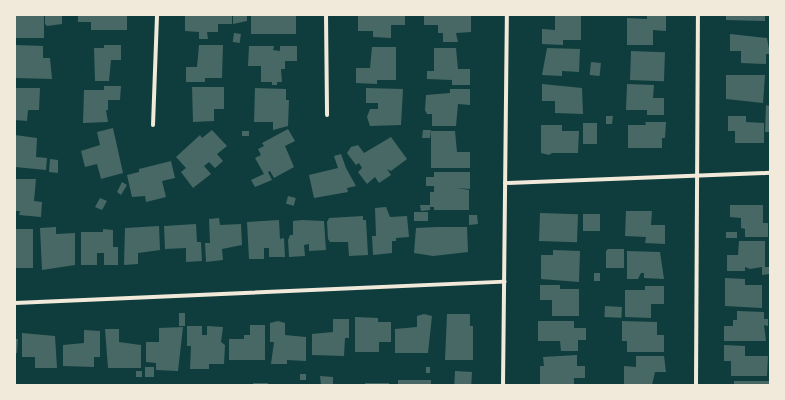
<!DOCTYPE html>
<style>
body{margin:0}
#map{position:relative;width:785px;height:400px;overflow:hidden;background:#0f3d3e;font-family:"PT Sans Narrow",sans-serif}
div>[style]{position:absolute}
.building>*{inset:0;background:#486865;transform-origin:0 0}
.minor>*{height:4px;margin:-2px;padding:0 2px;transform-origin:2px;border-radius:2px;background:#f1e9da}
span{translate:-50% -50%;white-space:nowrap;text-align:center;line-height:1.15;-webkit-text-stroke:3px #f1e9da;paint-order:stroke}
.frame{position:absolute;inset:0;border:16px solid #f1e9da;pointer-events:none}
</style>
<div id="map">
<div class="building">
<i style="left:15px;top:15px;width:29px;height:23px"></i>
<i style="clip-path:polygon(45px 15px,62px 15px,62px 24px,47px 26px,45px 24px)"></i>
<i style="clip-path:polygon(78px 15px,127px 15px,127px 30px,91px 30px,91px 22px,78px 22px)"></i>
<i style="clip-path:polygon(185px 15px,232px 15px,232px 24px,218px 24px,218px 32px,207px 32px,208px 39px,199px 39px,199px 32px,185px 31px)"></i>
<i style="clip-path:polygon(233px 15px,247px 15px,247px 21px,233px 24px)"></i>
<i style="left:251px;top:15px;width:45px;height:19px"></i>
<i style="clip-path:polygon(358px 15px,405px 15px,405px 25px,391px 25px,391px 38px,373px 37px,373px 31px,358px 31px)"></i>
<i style="clip-path:polygon(424px 15px,471px 15px,471px 32px,456px 33px,458px 42px,443px 42px,443px 33px,438px 33px,438px 25px,424px 25px)"></i>
<i style="clip-path:polygon(555px 15px,581px 15px,581px 40px,563px 40px,563px 45px,542px 44px,542px 29px,555px 30px)"></i>
<i style="clip-path:polygon(647px 15px,666px 15px,666px 31px,653px 30px,653px 45px,627px 45px,627px 18px,647px 19px)"></i>
<i style="clip-path:polygon(726px 15px,765px 15px,765px 21px,726px 20px)"></i>
<i style="left:234px;top:33px;width:7px;height:9px;rotate:8deg"></i>
<i style="clip-path:polygon(730px 34px,767px 38px,770px 54px,766px 54px,766px 64px,741px 63px,741px 51px,730px 51px)"></i>
<i style="clip-path:polygon(15px 45px,43px 46px,43px 58px,50px 58px,52px 79px,15px 78px)"></i>
<i style="clip-path:polygon(104px 45px,121px 45px,121px 60px,111px 60px,109px 81px,95px 81px,94px 48px,104px 48px)"></i>
<i style="clip-path:polygon(199px 45px,223px 45px,222px 78px,205px 78px,205px 82px,186px 82px,186px 67px,197px 67px)"></i>
<i style="clip-path:polygon(249px 46px,274px 46px,273px 50px,280px 51px,280px 46px,297px 46px,297px 61px,285px 61px,285px 69px,281px 69px,282px 82px,277px 82px,277px 85px,272px 85px,272px 82px,261px 82px,261px 66px,248px 66px)"></i>
<i style="clip-path:polygon(372px 47px,396px 47px,396px 80px,377px 80px,377px 84px,356px 83px,356px 68px,370px 68px)"></i>
<i style="clip-path:polygon(434px 48px,456px 48px,458px 69px,470px 69px,470px 85px,452px 85px,452px 80px,427px 79px,427px 71px,434px 71px)"></i>
<i style="clip-path:polygon(547px 48px,580px 49px,579px 72px,562px 71px,562px 76px,542px 75px)"></i>
<i style="left:631px;top:51px;width:34px;height:29px;rotate:2deg"></i>
<i style="left:591px;top:62px;width:10px;height:13px;rotate:6deg"></i>
<i style="clip-path:polygon(726px 75px,765px 75px,763px 103px,726px 99px)"></i>
<i style="clip-path:polygon(542px 84px,582px 88px,583px 114px,555px 113px,555px 101px,542px 101px)"></i>
<i style="clip-path:polygon(627px 84px,654px 85px,653px 98px,664px 98px,664px 115px,647px 115px,647px 110px,626px 110px)"></i>
<i style="clip-path:polygon(104px 86px,121px 86px,120px 100px,108px 100px,108px 110px,106px 110px,108px 122px,83px 123px,84px 90px,104px 90px)"></i>
<i style="clip-path:polygon(192px 87px,224px 87px,224px 109px,214px 109px,214px 121px,193px 122px)"></i>
<i style="clip-path:polygon(15px 88px,40px 88px,39px 110px,28px 110px,27px 121px,15px 120px)"></i>
<i style="clip-path:polygon(255px 88px,286px 89px,286px 100px,289px 100px,288px 126px,273px 130px,273px 122px,254px 122px)"></i>
<i style="clip-path:polygon(366px 88px,403px 89px,401px 125px,370px 126px,367px 117px,370px 109px,378px 109px,378px 103px,366px 103px)"></i>
<i style="clip-path:polygon(450px 89px,470px 89px,470px 105px,458px 104px,456px 126px,432px 126px,432px 114px,427px 114px,425px 110px,426px 95px,450px 93px)"></i>
<i style="clip-path:polygon(766px 105px,770px 106px,770px 132px,765px 132px)"></i>
<i style="clip-path:polygon(606px 116px,613px 116px,612px 124px,606px 124px)"></i>
<i style="clip-path:polygon(728px 116px,746px 116px,746px 122px,764px 123px,764px 143px,735px 143px,735px 131px,728px 131px)"></i>
<i style="clip-path:polygon(645px 122px,666px 122px,665px 138px,662px 138px,662px 148px,628px 148px,628px 125px,646px 125px)"></i>
<i style="left:583px;top:123px;width:14px;height:21px"></i>
<i style="clip-path:polygon(541px 125px,562px 125px,562px 131px,579px 131px,578px 153px,552px 153px,549px 155px,541px 153px)"></i>
<i style="clip-path:polygon(113px 128px,123px 173px,101px 179px,97px 164px,85px 167px,81px 151px,100px 145px,97px 132px)"></i>
<i style="clip-path:polygon(288px 129px,295px 141px,285px 146px,294px 167px,274px 178px,270px 171px,268px 172px,272px 180px,255px 187px,251px 180px,264px 174px,255px 158px,261px 155px,258px 149px,264px 146px,262px 143px)"></i>
<i style="clip-path:polygon(212px 130px,227px 146px,217px 154px,223px 161px,215px 168px,209px 162px,204px 166px,211px 174px,193px 188px,181px 172px,186px 168px,176px 157px,200px 135px,202px 138px)"></i>
<i style="clip-path:polygon(423px 130px,431px 130px,430px 138px,422px 138px)"></i>
<i style="left:242px;top:131px;width:7px;height:5px"></i>
<i style="clip-path:polygon(431px 131px,455px 131px,457px 152px,470px 152px,470px 168px,431px 168px)"></i>
<i style="clip-path:polygon(15px 135px,37px 138px,36px 157px,47px 158px,46px 170px,15px 167px)"></i>
<i style="clip-path:polygon(391px 137px,407px 159px,391px 171px,387px 169px,391px 175px,379px 183px,375px 177px,367px 184px,358px 172px,362px 168px,359px 163px,356px 165px,347px 153px,351px 147px,358px 145px,364px 153px)"></i>
<i style="clip-path:polygon(341px 154px,346px 168px,356px 186px,347px 188px,348px 192px,314px 198px,309px 175px,338px 168px,334px 156px)"></i>
<i style="clip-path:polygon(50px 159px,58px 160px,58px 173px,49px 172px)"></i>
<i style="clip-path:polygon(171px 161px,175px 178px,162px 181px,166px 197px,146px 202px,145px 196px,132px 197px,127px 175px,139px 172px,139px 169px)"></i>
<i style="clip-path:polygon(434px 172px,470px 172px,470px 189px,457px 188px,469px 190px,469px 210px,434px 210px,434px 207px,430px 207px,430px 192px,434px 192px,434px 186px,426px 186px,426px 177px,434px 177px)"></i>
<i style="clip-path:polygon(15px 179px,36px 179px,34px 201px,42px 202px,41px 217px,19px 215px,20px 211px,15px 211px)"></i>
<i style="clip-path:polygon(122px 182px,127px 185px,121px 195px,117px 192px)"></i>
<i style="left:288px;top:196px;width:8px;height:8px;rotate:14deg"></i>
<i style="clip-path:polygon(100px 198px,107px 201px,102px 210px,95px 207px)"></i>
<i style="clip-path:polygon(420px 205px,430px 205px,430px 210px,421px 211px)"></i>
<i style="clip-path:polygon(730px 205px,763px 205px,763px 223px,768px 223px,768px 237px,745px 237px,745px 229px,741px 228px,741px 218px,730px 217px)"></i>
<i style="clip-path:polygon(386px 207px,390px 217px,407px 216px,409px 237px,396px 238px,396px 241px,392px 241px,392px 253px,373px 255px,372px 236px,376px 236px,375px 208px)"></i>
<i style="clip-path:polygon(626px 211px,652px 211px,651px 225px,665px 225px,665px 244px,645px 243px,646px 237px,625px 236px)"></i>
<i style="left:428px;top:212px;width:9px;height:14px;rotate:90deg"></i>
<i style="left:540px;top:213px;width:38px;height:28px;rotate:2deg"></i>
<i style="left:583px;top:214px;width:17px;height:17px"></i>
<i style="clip-path:polygon(469px 215px,477px 215px,478px 224px,469px 225px)"></i>
<i style="clip-path:polygon(363px 216px,363px 220px,366px 220px,368px 255px,349px 256px,348px 242px,330px 242px,328px 239px,327px 222px,329px 218px)"></i>
<i style="clip-path:polygon(219px 218px,220px 225px,241px 224px,242px 245px,222px 249px,223px 260px,206px 262px,205px 243px,210px 243px,209px 219px)"></i>
<i style="clip-path:polygon(279px 220px,280px 239px,284px 238px,285px 257px,269px 257px,269px 248px,264px 248px,264px 259px,249px 259px,247px 222px)"></i>
<i style="clip-path:polygon(302px 220px,324px 221px,326px 250px,309px 251px,309px 244px,304px 245px,305px 256px,289px 257px,288px 240px,290px 235px,293px 235px,293px 221px)"></i>
<i style="clip-path:polygon(196px 224px,197px 242px,201px 242px,202px 261px,186px 262px,186px 248px,165px 249px,164px 226px)"></i>
<i style="clip-path:polygon(159px 226px,160px 250px,138px 253px,138px 264px,124px 265px,125px 228px)"></i>
<i style="clip-path:polygon(56px 227px,56px 234px,75px 233px,75px 265px,42px 270px,40px 228px)"></i>
<i style="clip-path:polygon(437px 227px,467px 227px,468px 252px,433px 256px,414px 253px,416px 228px)"></i>
<i style="left:16px;top:229px;width:17px;height:39px"></i>
<i style="clip-path:polygon(103px 229px,113px 230px,113px 247px,118px 247px,118px 265px,104px 265px,104px 253px,97px 253px,97px 265px,81px 265px,81px 232px,103px 232px)"></i>
<i style="left:726px;top:232px;width:11px;height:6px"></i>
<i style="clip-path:polygon(739px 241px,765px 241px,765px 267px,770px 267px,770px 274px,762px 275px,762px 267px,750px 269px,745px 267px,745px 271px,727px 271px,727px 255px,738px 255px)"></i>
<i style="clip-path:polygon(608px 249px,624px 249px,624px 268px,606px 268px,606px 251px)"></i>
<i style="clip-path:polygon(553px 250px,580px 251px,579px 282px,541px 279px,541px 255px,553px 255px)"></i>
<i style="clip-path:polygon(627px 251px,660px 252px,664px 279px,644px 278px,644px 273px,641px 273px,638px 279px,627px 279px)"></i>
<i style="left:594px;top:273px;width:6px;height:8px"></i>
<i style="clip-path:polygon(725px 278px,745px 279px,745px 285px,762px 285px,762px 308px,725px 306px)"></i>
<i style="clip-path:polygon(540px 285px,560px 285px,560px 289px,579px 289px,579px 316px,552px 316px,552px 300px,540px 300px)"></i>
<i style="clip-path:polygon(645px 286px,664px 286px,664px 304px,651px 304px,651px 318px,625px 317px,625px 290px,645px 290px)"></i>
<i style="left:605px;top:306px;width:17px;height:11px;rotate:3deg"></i>
<i style="clip-path:polygon(737px 311px,764px 312px,764px 319px,768px 319px,768px 326px,764px 325px,766px 341px,724px 341px,724px 326px,733px 326px,733px 320px,737px 320px)"></i>
<i style="left:179px;top:313px;width:6px;height:13px"></i>
<i style="clip-path:polygon(424px 314px,432px 316px,428px 353px,395px 353px,395px 329px,417px 327px,417px 316px)"></i>
<i style="clip-path:polygon(447px 314px,470px 314px,470px 326px,473px 326px,473px 360px,445px 360px)"></i>
<i style="clip-path:polygon(355px 317px,378px 318px,378px 322px,391px 322px,391px 342px,379px 342px,379px 352px,355px 352px)"></i>
<i style="clip-path:polygon(333px 319px,349px 319px,349px 338px,345px 338px,344px 356px,312px 355px,312px 334px,333px 332px)"></i>
<i style="clip-path:polygon(278px 321px,285px 323px,285px 335px,306px 337px,306px 361px,287px 360px,287px 364px,271px 364px,274px 342px,270px 342px,270px 323px)"></i>
<i style="clip-path:polygon(538px 321px,574px 321px,574px 328px,586px 328px,586px 340px,578px 340px,578px 351px,561px 351px,560px 341px,538px 341px)"></i>
<i style="clip-path:polygon(622px 321px,657px 322px,657px 335px,664px 335px,664px 352px,627px 352px,627px 341px,622px 341px)"></i>
<i style="clip-path:polygon(250px 325px,265px 325px,265px 360px,229px 360px,229px 339px,244px 339px,244px 335px,250px 335px)"></i>
<i style="clip-path:polygon(187px 326px,202px 326px,202px 335px,207px 335px,207px 326px,223px 327px,221px 342px,225px 345px,224px 364px,209px 364px,209px 369px,190px 369px,191px 346px,187px 346px)"></i>
<i style="clip-path:polygon(183px 327px,178px 371px,156px 370px,156px 363px,146px 362px,146px 342px,159px 342px,159px 328px)"></i>
<i style="clip-path:polygon(105px 329px,119px 329px,119px 342px,141px 345px,141px 368px,108px 368px)"></i>
<i style="clip-path:polygon(84px 330px,100px 331px,100px 357px,94px 357px,94px 367px,63px 366px,63px 345px,84px 343px)"></i>
<i style="clip-path:polygon(22px 333px,55px 336px,57px 368px,35px 368px,35px 357px,22px 357px)"></i>
<i style="clip-path:polygon(15px 339px,18px 339px,17px 353px,15px 353px)"></i>
<i style="clip-path:polygon(724px 345px,745px 346px,745px 356px,768px 356px,767px 376px,731px 376px,731px 361px,724px 361px)"></i>
<i style="clip-path:polygon(577px 355px,577px 366px,585px 366px,585px 378px,574px 378px,574px 385px,540px 385px,540px 366px,544px 366px,543px 357px)"></i>
<i style="clip-path:polygon(636px 356px,664px 356px,666px 372px,655px 372px,652px 385px,624px 385px,624px 366px,636px 367px)"></i>
<i style="left:145px;top:367px;width:9px;height:10px"></i>
<i style="left:426px;top:367px;width:4px;height:6px"></i>
<i style="left:136px;top:371px;width:6px;height:6px"></i>
<i style="left:455px;top:371px;width:17px;height:14px;rotate:3deg"></i>
<i style="left:300px;top:374px;width:6px;height:6px"></i>
<i style="clip-path:polygon(320px 376px,333px 377px,333px 385px,321px 385px)"></i>
<i style="left:398px;top:380px;width:33px;height:5px"></i>
<i style="left:734px;top:381px;width:36px;height:5px"></i>
<i style="left:253px;top:383px;width:15px;height:2px"></i>
<i style="left:365px;top:383px;width:24px;height:2px"></i>
</div>
<div class="minor">
<i style="left:326px;top:15px;width:100px;rotate:89.4deg"></i>
<i style="left:153px;top:125px;width:110px;rotate:-87.9deg"></i>
<i style="left:505px;top:183px;width:265px;rotate:-2.2deg"></i>
<i style="left:15px;top:303px;width:490px;rotate:-2.5deg"></i>
<i style="left:503px;top:385px;width:370px;rotate:-89.4deg"></i>
<i style="left:696px;top:385px;width:370px;rotate:-89.7deg"></i>
</div>
<div class="frame"></div>
</div>
